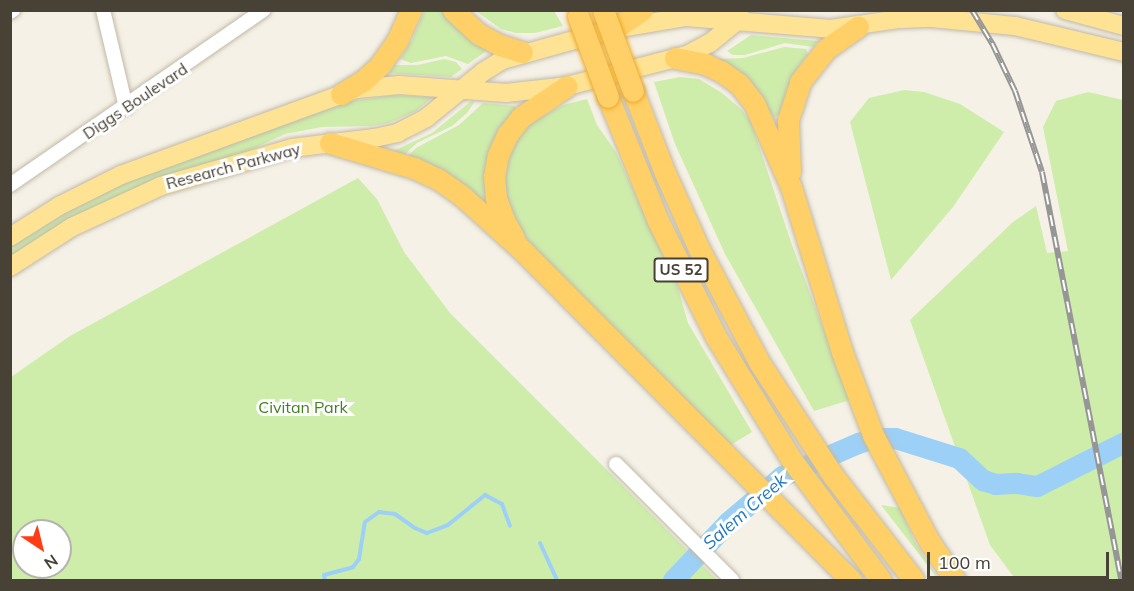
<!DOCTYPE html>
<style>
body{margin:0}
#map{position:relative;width:1134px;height:591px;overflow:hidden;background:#f5f1e6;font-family:Mulish,sans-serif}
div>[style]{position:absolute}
.green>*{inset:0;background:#ceedab}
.stream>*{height:4px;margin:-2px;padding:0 2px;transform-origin:2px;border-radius:2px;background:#9dd0f7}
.river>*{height:21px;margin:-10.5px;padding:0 10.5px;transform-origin:10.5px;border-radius:10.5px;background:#9dd0f7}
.roads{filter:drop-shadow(0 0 2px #c1b9a8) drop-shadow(0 0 2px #c1b9a8)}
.minor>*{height:14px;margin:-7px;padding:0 7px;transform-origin:7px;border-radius:7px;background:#fff}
.major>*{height:18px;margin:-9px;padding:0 9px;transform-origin:9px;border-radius:9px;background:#ffe395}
.highway>*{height:21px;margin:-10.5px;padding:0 10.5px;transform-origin:10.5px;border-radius:10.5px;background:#ffd067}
.rail>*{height:6px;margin-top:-3px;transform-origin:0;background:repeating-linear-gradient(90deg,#fff 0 11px,#969696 0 22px);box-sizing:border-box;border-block:2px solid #969696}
.bridges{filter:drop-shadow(0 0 2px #eca929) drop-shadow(0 0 2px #eca929)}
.highway-bridge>*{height:21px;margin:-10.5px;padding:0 10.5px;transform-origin:10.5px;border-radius:10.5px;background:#ffd067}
span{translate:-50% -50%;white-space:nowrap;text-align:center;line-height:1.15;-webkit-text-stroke:6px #fff;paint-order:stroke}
.shield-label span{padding:2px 4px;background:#fff;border:2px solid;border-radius:4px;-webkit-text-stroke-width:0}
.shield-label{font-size:15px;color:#484135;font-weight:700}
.street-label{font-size:16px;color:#484135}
.park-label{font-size:16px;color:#438022}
.water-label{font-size:18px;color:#2379bf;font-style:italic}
.frame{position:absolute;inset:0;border:12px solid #484135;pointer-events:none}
.north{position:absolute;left:12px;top:519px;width:60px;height:60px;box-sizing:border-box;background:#fff;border:2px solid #b6b3ae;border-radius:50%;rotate:145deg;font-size:16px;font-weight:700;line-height:24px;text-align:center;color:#484135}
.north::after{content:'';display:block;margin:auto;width:21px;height:27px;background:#ff3c13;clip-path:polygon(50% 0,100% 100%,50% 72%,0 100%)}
.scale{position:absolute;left:927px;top:552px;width:182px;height:27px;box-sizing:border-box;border:3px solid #484135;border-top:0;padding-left:8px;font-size:18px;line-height:21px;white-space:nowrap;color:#484135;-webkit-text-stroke:4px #fff;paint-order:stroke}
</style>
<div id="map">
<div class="green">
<i style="clip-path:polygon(424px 11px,442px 11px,458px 29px,486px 50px,485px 52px,468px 64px,446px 56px,411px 63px,400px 59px,412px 40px)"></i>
<i style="clip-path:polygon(476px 11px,554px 11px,563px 26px,535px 33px,516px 33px,501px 29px)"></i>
<i style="clip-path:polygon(751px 35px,817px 41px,818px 41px,813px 47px,785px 43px,745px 55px,733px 55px,727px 51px)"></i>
<i style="clip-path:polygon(784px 47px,806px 49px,808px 54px,794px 73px,780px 113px,774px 118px,752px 85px,718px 59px,743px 58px)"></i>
<i style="clip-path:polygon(444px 59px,456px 62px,462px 69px,451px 77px,389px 73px,395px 65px,418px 65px)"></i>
<i style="clip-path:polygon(680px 77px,699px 79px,722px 93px,742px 110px,751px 122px,792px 245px,850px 400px,814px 411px,725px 254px,675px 144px,654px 82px)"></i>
<i style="clip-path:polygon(904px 90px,924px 92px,960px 104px,1004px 132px,953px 207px,891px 280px,850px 122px,869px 98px)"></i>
<i style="clip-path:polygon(1088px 92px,1123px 100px,1123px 580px,1016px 580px,990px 545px,910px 320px,1013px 222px,1036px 206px,1047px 253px,1068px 251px,1043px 127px,1056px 101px)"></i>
<i style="clip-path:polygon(395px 95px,433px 97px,416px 111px,389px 123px,371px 126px,322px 127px,285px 134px,11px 260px,11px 246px,42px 226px,94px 197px,150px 172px,351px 101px)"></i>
<i style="clip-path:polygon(587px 99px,597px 125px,616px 152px,678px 288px,688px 323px,752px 432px,729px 446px,529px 242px,506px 211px,503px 164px,518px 133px,532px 122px,563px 105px)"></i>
<i style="clip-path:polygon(475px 101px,467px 113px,452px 126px,417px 143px,404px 155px,391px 152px,432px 133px,470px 102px)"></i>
<i style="clip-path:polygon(483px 103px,515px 106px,517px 110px,493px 213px,408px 156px,416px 148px,459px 125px)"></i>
<i style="clip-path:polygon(evenodd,358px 178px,377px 199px,404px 252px,450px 313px,717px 580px,11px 580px,11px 377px,70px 336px,358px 178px,24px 531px,60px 531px,60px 567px,24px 567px,24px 531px)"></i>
<i style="clip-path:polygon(881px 505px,900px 508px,915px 542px,939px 580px)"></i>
</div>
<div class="stream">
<i style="left:540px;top:543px;width:41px;rotate:65.3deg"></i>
<i style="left:325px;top:580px;width:5px;rotate:-101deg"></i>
<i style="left:324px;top:575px;width:30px;rotate:-15deg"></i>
<i style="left:353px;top:567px;width:10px;rotate:-53deg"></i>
<i style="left:359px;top:559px;width:37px;rotate:-81deg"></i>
<i style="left:365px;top:522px;width:17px;rotate:-36deg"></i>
<i style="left:379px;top:512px;width:16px;rotate:7deg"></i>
<i style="left:395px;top:514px;width:24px;rotate:35deg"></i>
<i style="left:415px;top:528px;width:13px;rotate:23deg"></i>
<i style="left:427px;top:533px;width:22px;rotate:-21deg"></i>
<i style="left:448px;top:525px;width:48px;rotate:-39deg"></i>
<i style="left:485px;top:495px;width:19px;rotate:28deg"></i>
<i style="left:502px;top:504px;width:23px;rotate:70deg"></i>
</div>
<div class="river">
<i style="left:673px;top:580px;width:80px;rotate:-46.5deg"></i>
<i style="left:728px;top:522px;width:71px;rotate:-40.4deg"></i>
<i style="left:782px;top:476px;width:83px;rotate:-23.5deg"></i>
<i style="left:858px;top:443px;width:19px;rotate:-16deg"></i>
<i style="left:876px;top:438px;width:19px"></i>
<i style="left:895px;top:438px;width:67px;rotate:17.4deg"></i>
<i style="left:959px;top:458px;width:33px;rotate:43deg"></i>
<i style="left:983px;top:480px;width:13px;rotate:18deg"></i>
<i style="left:995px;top:484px;width:22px;rotate:-3deg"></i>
<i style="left:1017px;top:483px;width:20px;rotate:9deg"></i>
<i style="left:1037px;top:486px;width:97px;rotate:-26.8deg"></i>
</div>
<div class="roads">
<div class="minor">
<i style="left:103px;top:10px;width:100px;rotate:76.7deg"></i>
<i style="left:10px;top:12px;width:4px;rotate:-34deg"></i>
<i style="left:10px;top:185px;width:308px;rotate:-34.6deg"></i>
<i style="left:616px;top:464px;width:164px;rotate:45deg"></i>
</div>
<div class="major">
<i style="left:1065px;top:10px;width:61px;rotate:15.2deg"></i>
<i style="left:10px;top:237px;width:58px;rotate:-32.3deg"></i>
<i style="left:59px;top:206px;width:69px;rotate:-26.6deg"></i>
<i style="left:121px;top:175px;width:250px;rotate:-20.1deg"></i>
<i style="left:356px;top:89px;width:44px;rotate:-5.2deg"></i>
<i style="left:400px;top:85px;width:106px;rotate:4.3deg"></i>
<i style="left:506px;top:93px;width:61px;rotate:-6.5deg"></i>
<i style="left:567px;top:86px;width:124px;rotate:-14.5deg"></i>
<i style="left:687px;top:55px;width:26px;rotate:-28deg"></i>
<i style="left:710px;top:43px;width:40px;rotate:-39deg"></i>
<i style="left:10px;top:267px;width:74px;rotate:-32.8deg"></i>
<i style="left:72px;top:227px;width:98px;rotate:-24.7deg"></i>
<i style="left:161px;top:186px;width:136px;rotate:-16.2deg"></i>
<i style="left:292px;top:148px;width:83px;rotate:-7deg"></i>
<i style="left:374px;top:138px;width:24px;rotate:-12deg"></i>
<i style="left:397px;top:133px;width:33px;rotate:-27deg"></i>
<i style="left:426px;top:118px;width:73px;rotate:-38.9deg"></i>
<i style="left:483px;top:72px;width:22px;rotate:-32deg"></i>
<i style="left:502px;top:60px;width:116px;rotate:-15.5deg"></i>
<i style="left:614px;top:29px;width:73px;rotate:-9.5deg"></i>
<i style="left:686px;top:17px;width:145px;rotate:4.7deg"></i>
<i style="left:831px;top:29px;width:69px;rotate:-8.4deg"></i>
<i style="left:899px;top:19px;width:33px;rotate:-2deg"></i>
<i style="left:932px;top:18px;width:83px;rotate:5.5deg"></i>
<i style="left:1015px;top:26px;width:112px;rotate:13.4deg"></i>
</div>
<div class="highway">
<i style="left:453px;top:10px;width:35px;rotate:43deg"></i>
<i style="left:479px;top:34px;width:24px;rotate:28deg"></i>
<i style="left:500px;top:45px;width:23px;rotate:18deg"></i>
<i style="left:614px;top:29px;width:34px;rotate:-34deg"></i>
<i style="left:675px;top:58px;width:31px;rotate:11deg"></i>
<i style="left:705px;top:64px;width:19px;rotate:25deg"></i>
<i style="left:722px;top:72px;width:21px;rotate:35deg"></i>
<i style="left:739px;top:84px;width:24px;rotate:52deg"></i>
<i style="left:754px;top:103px;width:92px;rotate:66.2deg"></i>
<i style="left:791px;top:187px;width:173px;rotate:72.8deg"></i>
<i style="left:842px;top:352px;width:89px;rotate:69.5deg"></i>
<i style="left:873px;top:435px;width:120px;rotate:62.2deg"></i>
<i style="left:929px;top:541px;width:47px;rotate:56.3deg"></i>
<i style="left:633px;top:91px;width:88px;rotate:68.7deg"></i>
<i style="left:665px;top:173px;width:83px;rotate:65.9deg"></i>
<i style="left:699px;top:249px;width:128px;rotate:62deg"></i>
<i style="left:759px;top:362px;width:137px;rotate:56.9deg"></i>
<i style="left:834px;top:477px;width:130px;rotate:52.2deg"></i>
<i style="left:341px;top:94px;width:26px;rotate:-31deg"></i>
<i style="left:363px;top:81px;width:23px;rotate:-43deg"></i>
<i style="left:380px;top:65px;width:29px;rotate:-55deg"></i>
<i style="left:397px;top:41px;width:34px;rotate:-66deg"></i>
<i style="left:608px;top:97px;width:134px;rotate:68deg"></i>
<i style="left:658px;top:221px;width:130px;rotate:63.4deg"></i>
<i style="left:716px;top:337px;width:143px;rotate:58.4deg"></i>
<i style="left:791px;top:459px;width:151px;rotate:53.4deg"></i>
<i style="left:330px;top:143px;width:88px;rotate:16.6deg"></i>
<i style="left:414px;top:168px;width:26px;rotate:25deg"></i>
<i style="left:438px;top:179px;width:28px;rotate:35deg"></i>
<i style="left:461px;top:195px;width:84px;rotate:42.1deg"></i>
<i style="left:523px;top:251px;width:465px;rotate:45.1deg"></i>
<i style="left:790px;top:172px;width:52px;rotate:-92.2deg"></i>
<i style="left:788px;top:120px;width:40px;rotate:-72deg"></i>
<i style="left:800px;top:82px;width:42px;rotate:-51.8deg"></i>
<i style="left:826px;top:49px;width:39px;rotate:-35deg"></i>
<i style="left:514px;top:238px;width:18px;rotate:-119deg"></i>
<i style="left:505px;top:222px;width:25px;rotate:-111deg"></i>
<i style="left:496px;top:199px;width:22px;rotate:-95deg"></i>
<i style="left:494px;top:177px;width:22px;rotate:-80deg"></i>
<i style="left:498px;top:155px;width:22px;rotate:-66deg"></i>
<i style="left:507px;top:135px;width:23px;rotate:-52deg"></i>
<i style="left:521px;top:117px;width:55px;rotate:-34deg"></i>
</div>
</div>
<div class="rail">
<i style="left:972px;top:10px;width:39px;rotate:59deg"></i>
<i style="left:992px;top:43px;width:53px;rotate:64.4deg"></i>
<i style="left:1015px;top:91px;width:85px;rotate:71.6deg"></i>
<i style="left:1042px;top:172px;width:416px;rotate:79deg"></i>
</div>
<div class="bridges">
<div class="highway-bridge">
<i style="left:603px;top:10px;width:86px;rotate:69.7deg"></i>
<i style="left:578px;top:16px;width:86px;rotate:69.7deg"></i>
</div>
</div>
<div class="shield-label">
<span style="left:681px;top:270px">US 52</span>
</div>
<div class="street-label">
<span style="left:135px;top:101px;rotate:-34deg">Diggs Boulevard</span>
<span style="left:233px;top:166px;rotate:-15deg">Research Parkway</span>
</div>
<div class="park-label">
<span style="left:303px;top:407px">Civitan Park</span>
</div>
<div class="water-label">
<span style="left:745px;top:512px;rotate:-41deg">Salem Creek</span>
</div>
<div class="frame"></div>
<div class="north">N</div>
<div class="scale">100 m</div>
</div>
